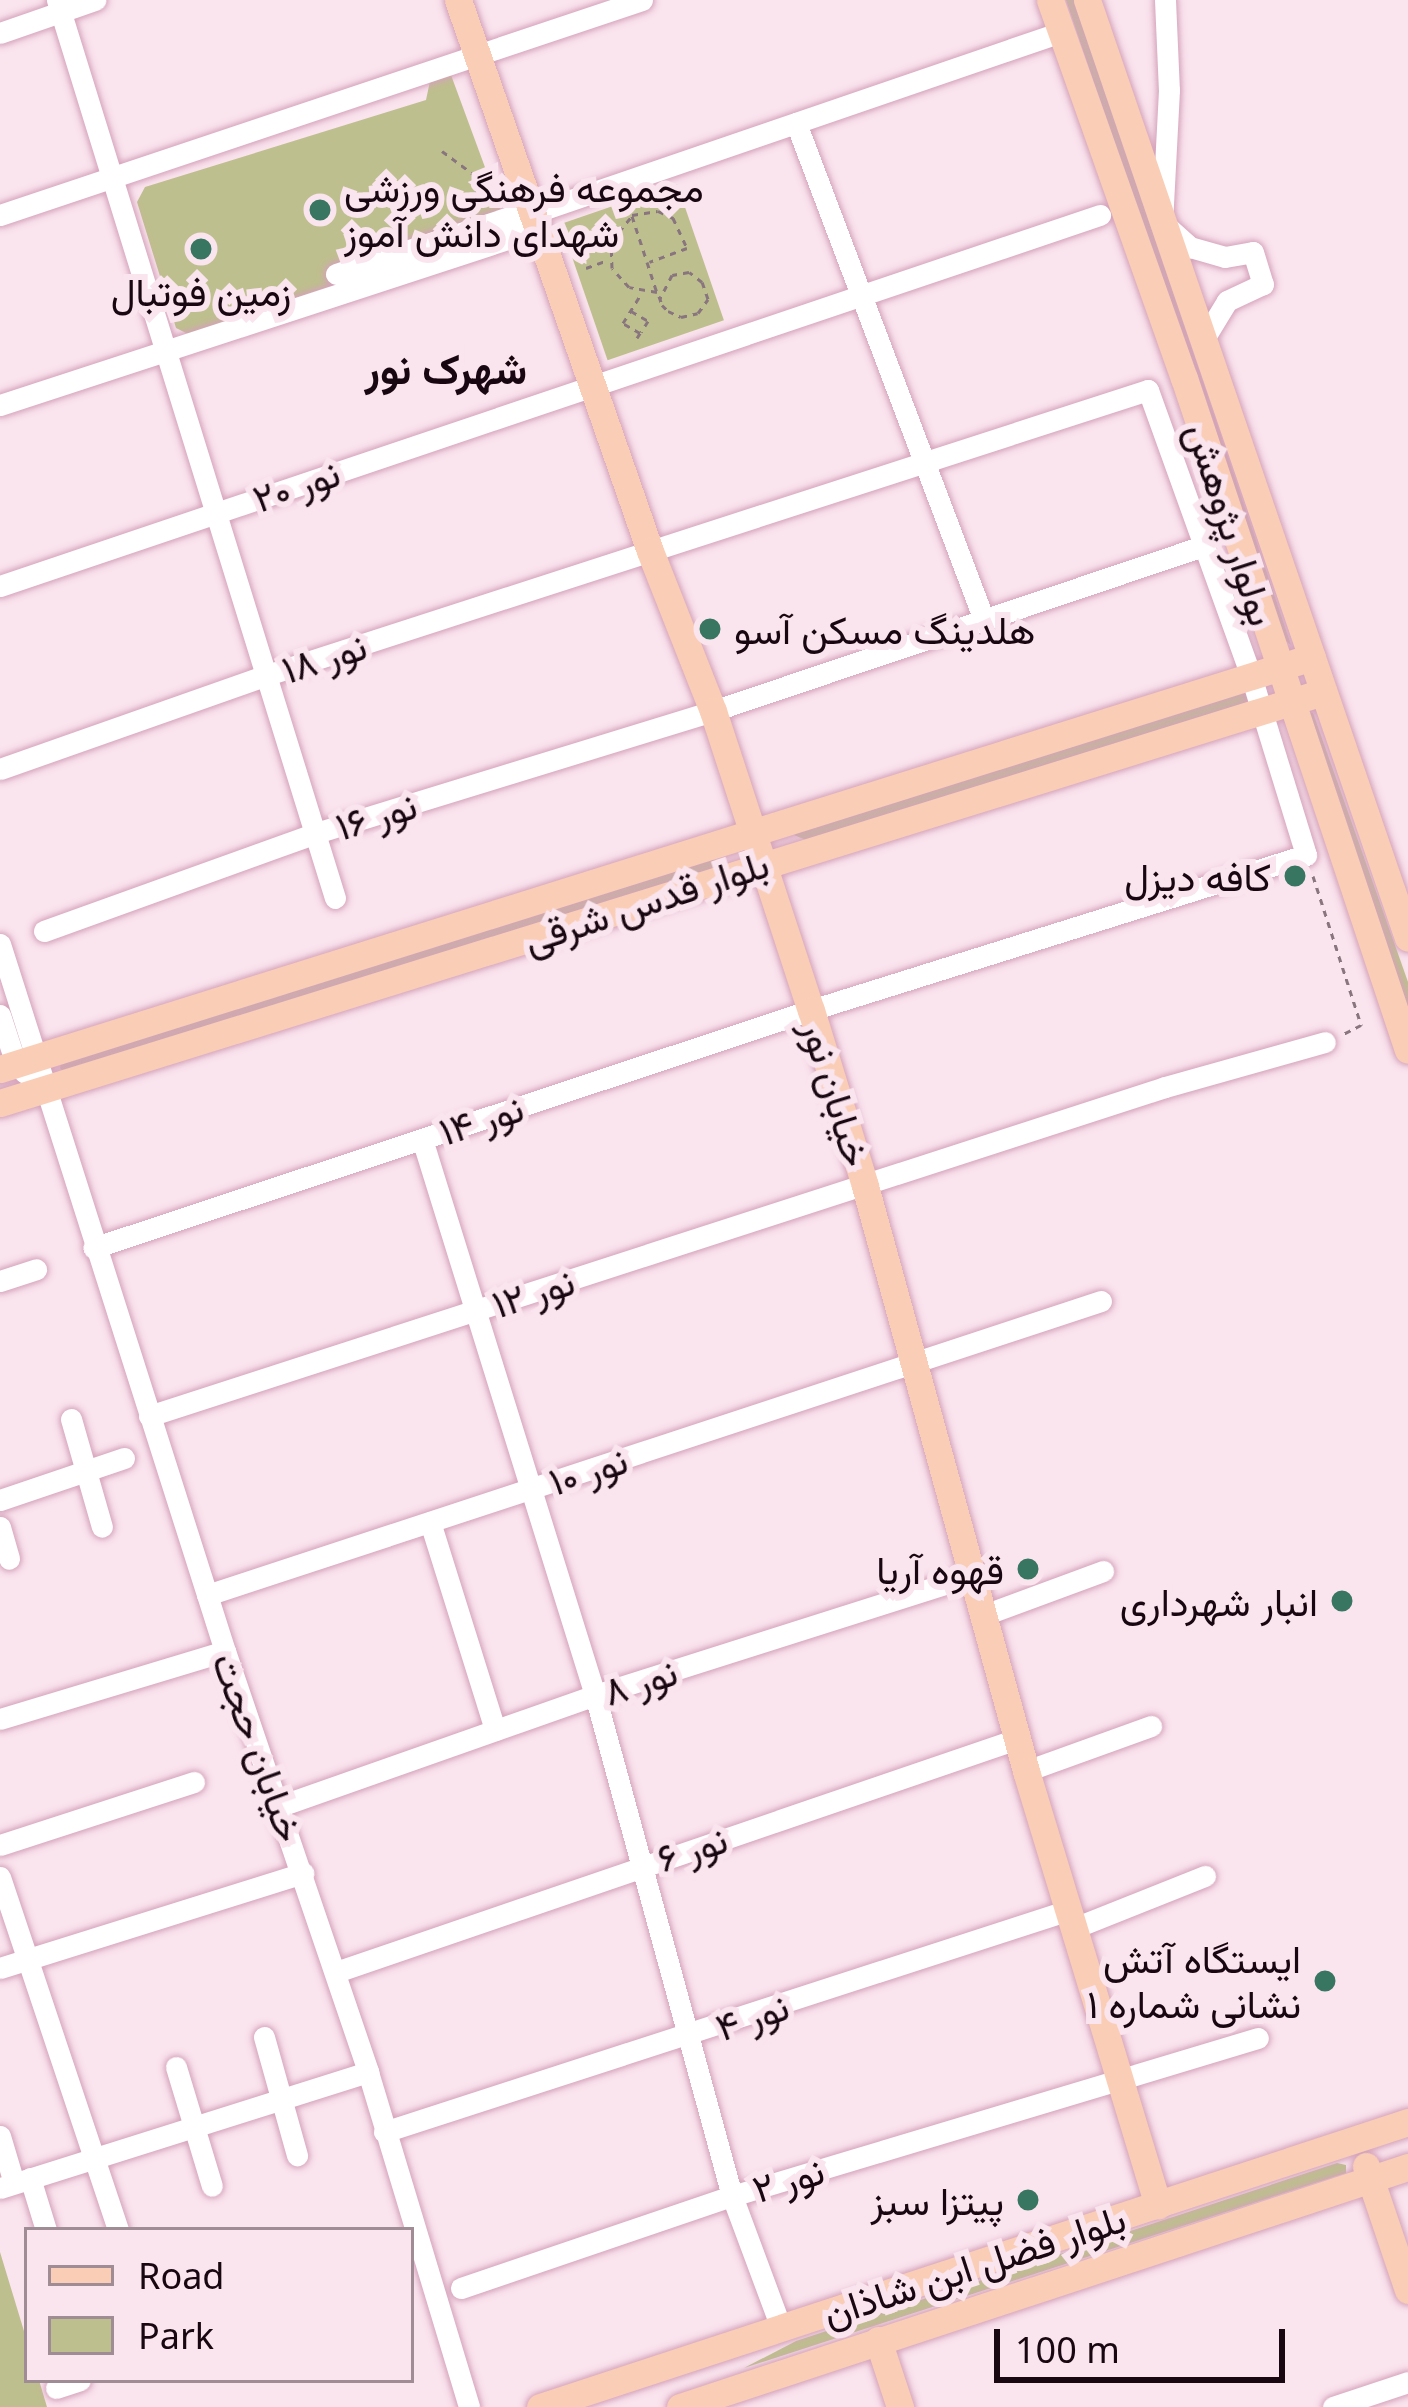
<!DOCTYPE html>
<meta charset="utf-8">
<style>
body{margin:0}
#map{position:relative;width:1408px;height:2407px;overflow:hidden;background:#fae4ee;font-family:"Noto Sans",Vazirmatn,sans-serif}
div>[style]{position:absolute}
.green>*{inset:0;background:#bebf8e;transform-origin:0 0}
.path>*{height:3px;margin-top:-1.5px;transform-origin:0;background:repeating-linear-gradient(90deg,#88757e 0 6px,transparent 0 12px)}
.roads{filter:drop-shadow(0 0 3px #d5a2ba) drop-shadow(0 0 3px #d5a2ba)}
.minor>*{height:21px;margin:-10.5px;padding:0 10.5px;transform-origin:10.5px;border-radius:10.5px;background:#fff}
.major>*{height:27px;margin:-13.5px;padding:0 13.5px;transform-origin:13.5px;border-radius:13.5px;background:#faceb6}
.dots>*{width:33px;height:33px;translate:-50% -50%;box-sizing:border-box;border:6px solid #fae4ee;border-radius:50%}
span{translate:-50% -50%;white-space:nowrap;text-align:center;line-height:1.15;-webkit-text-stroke:12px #fae4ee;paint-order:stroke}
.poi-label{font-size:39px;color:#180710}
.left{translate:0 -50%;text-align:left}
.right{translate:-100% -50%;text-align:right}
.street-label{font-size:39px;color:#180710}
.neighbourhood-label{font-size:42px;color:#180710;font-weight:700}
.legend{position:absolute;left:24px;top:2227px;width:390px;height:156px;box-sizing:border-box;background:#fae4ee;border:3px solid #a08c95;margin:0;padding:15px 21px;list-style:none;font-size:36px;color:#180710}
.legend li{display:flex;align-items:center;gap:24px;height:60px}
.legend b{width:60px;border:3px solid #a08c95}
.scale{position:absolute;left:994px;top:2329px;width:291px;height:54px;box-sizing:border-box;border:6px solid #180710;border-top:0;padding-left:15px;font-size:36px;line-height:42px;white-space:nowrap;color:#180710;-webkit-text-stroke:9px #fae4ee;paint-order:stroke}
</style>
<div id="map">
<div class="green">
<i style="clip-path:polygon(1066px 0,1075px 0,1291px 645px,1283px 639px)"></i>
<i style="clip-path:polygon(451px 75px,507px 227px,188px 334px,176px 328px,137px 202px,145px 187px,426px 100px,430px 81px)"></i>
<i style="left:677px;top:184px;width:144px;height:123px;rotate:71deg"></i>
<i style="clip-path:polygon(1248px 688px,1252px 701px,806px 840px,794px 835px,797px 829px)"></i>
<i style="clip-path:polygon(1306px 712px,1313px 713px,1408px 982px,1408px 1018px)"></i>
<i style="clip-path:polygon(711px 858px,718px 862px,714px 868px,64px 1073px,60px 1068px,61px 1064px)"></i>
<i style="clip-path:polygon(1337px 2163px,1346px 2165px,1346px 2173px,744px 2368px,796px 2341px)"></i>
<i style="clip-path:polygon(0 2252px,27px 2341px,27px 2380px,39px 2380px,47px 2407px,0 2407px)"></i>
</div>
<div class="path">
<i style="left:442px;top:151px;width:47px;rotate:36.4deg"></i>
<i style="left:480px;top:179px;width:9px;rotate:126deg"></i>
<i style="left:475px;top:186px;width:20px;rotate:70deg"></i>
<i style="left:632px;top:215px;width:26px;rotate:-9deg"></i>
<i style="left:658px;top:211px;width:17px;rotate:25deg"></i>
<i style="left:673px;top:218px;width:33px;rotate:65deg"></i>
<i style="left:687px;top:248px;width:40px;rotate:159.8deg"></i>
<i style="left:632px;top:216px;width:48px;rotate:71.9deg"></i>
<i style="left:647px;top:262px;width:32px;rotate:72deg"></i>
<i style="left:657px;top:292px;width:28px;rotate:-170deg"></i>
<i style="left:629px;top:287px;width:25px;rotate:-132deg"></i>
<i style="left:612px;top:268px;width:27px;rotate:-92deg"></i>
<i style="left:611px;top:241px;width:33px;rotate:-50deg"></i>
<i style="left:586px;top:268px;width:23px;rotate:-20deg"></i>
<i style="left:659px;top:296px;width:9px;rotate:72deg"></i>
<i style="left:662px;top:305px;width:8px;rotate:45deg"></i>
<i style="left:668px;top:311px;width:14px;rotate:25deg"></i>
<i style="left:681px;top:317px;width:17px;rotate:-13deg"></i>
<i style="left:698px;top:313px;width:17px;rotate:-54deg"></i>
<i style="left:708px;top:299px;width:18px;rotate:-109deg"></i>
<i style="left:702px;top:282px;width:16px;rotate:-142deg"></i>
<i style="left:689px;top:272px;width:17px;rotate:170deg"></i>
<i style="left:672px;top:275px;width:27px;rotate:117deg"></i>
<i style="left:631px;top:311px;width:20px;rotate:30deg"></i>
<i style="left:648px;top:321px;width:13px;rotate:122deg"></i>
<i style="left:637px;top:338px;width:6px;rotate:-59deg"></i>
<i style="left:640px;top:333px;width:20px;rotate:-150deg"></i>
<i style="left:623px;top:323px;width:34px;rotate:-58deg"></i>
<i style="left:1313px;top:876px;width:157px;rotate:72.1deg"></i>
<i style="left:1361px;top:1025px;width:20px;rotate:153deg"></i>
</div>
<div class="roads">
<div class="minor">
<i style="left:57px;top:0;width:940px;rotate:72.8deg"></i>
<i style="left:1165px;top:0;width:90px;rotate:87.5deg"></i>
<i style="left:1169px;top:90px;width:132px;rotate:93deg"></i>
<i style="left:1162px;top:222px;width:38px;rotate:42deg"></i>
<i style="left:1190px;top:247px;width:36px;rotate:16deg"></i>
<i style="left:1225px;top:257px;width:28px;rotate:-10deg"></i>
<i style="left:1253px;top:252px;width:34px;rotate:73deg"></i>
<i style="left:1263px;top:284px;width:40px;rotate:155deg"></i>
<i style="left:1227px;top:301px;width:48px;rotate:121.4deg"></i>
<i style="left:0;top:33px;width:101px;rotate:-19.2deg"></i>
<i style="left:796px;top:123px;width:531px;rotate:69.28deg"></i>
<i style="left:533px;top:213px;width:558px;rotate:-18.92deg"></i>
<i style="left:0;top:215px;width:677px;rotate:-18.52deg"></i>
<i style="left:336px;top:274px;width:205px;rotate:-18.2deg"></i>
<i style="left:0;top:405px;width:566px;rotate:-18.11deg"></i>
<i style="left:0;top:586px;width:1161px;rotate:-18.64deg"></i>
<i style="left:0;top:769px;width:280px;rotate:-19.4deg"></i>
<i style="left:264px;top:676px;width:929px;rotate:-17.93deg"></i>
<i style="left:1148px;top:390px;width:304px;rotate:70.2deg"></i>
<i style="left:1251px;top:676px;width:187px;rotate:72.9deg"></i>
<i style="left:1306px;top:855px;width:519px;rotate:162.61deg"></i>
<i style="left:811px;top:1010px;width:756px;rotate:161.66deg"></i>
<i style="left:44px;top:931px;width:286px;rotate:-19.8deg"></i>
<i style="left:313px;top:834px;width:418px;rotate:-17.1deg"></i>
<i style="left:713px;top:711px;width:517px;rotate:-18.61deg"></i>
<i style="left:0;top:944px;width:742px;rotate:72.35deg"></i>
<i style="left:225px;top:1651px;width:445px;rotate:71.2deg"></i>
<i style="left:368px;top:2072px;width:350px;rotate:73.2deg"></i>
<i style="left:0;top:1015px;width:52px;rotate:71.9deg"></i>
<i style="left:16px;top:1064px;width:13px;rotate:45deg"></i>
<i style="left:422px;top:1139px;width:582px;rotate:72.72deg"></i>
<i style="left:595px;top:1695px;width:519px;rotate:74.71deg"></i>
<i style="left:732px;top:2196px;width:141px;rotate:69.6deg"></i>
<i style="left:0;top:1281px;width:38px;rotate:-18deg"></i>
<i style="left:149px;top:1416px;width:1068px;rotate:-17.94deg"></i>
<i style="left:1165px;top:1087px;width:166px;rotate:-15.7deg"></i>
<i style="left:71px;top:1419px;width:112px;rotate:74deg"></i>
<i style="left:0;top:1500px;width:131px;rotate:-18.7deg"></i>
<i style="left:430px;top:1522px;width:218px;rotate:72.6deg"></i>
<i style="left:0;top:1527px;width:33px;rotate:74deg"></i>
<i style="left:207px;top:1595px;width:941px;rotate:-18.2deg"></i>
<i style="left:984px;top:1615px;width:127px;rotate:-20.3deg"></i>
<i style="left:0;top:1719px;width:235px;rotate:-16.8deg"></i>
<i style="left:1026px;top:1771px;width:133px;rotate:-19.8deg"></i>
<i style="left:280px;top:1806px;width:334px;rotate:-19.4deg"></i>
<i style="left:595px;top:1695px;width:397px;rotate:-17.6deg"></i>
<i style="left:0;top:1845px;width:204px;rotate:-18deg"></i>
<i style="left:0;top:1877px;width:372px;rotate:71.5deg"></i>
<i style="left:1074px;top:1928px;width:141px;rotate:-21.7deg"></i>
<i style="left:0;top:1968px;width:318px;rotate:-17.4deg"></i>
<i style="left:336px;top:1972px;width:720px;rotate:-18.89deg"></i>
<i style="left:264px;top:2037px;width:123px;rotate:74.4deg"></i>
<i style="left:176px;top:2067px;width:124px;rotate:73.2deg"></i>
<i style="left:384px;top:2132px;width:720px;rotate:-17.96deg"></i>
<i style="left:0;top:2136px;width:49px;rotate:73.4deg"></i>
<i style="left:30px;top:2178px;width:54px;rotate:72.9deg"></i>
<i style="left:0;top:2188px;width:386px;rotate:-17.5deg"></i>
<i style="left:461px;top:2288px;width:286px;rotate:-18.8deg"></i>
<i style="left:732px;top:2196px;width:549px;rotate:-16.72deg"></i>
<i style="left:56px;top:2388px;width:25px;rotate:-18deg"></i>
<i style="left:1333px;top:2407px;width:79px;rotate:-18.4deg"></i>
</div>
<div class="major">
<i style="left:458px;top:0;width:583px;rotate:70.79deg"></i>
<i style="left:650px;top:551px;width:172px;rotate:68.5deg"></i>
<i style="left:713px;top:711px;width:315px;rotate:71.9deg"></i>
<i style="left:811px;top:1010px;width:184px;rotate:72.9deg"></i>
<i style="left:865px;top:1186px;width:607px;rotate:74.61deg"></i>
<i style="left:1026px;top:1771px;width:454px;rotate:73.1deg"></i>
<i style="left:1050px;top:0;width:401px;rotate:70.5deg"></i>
<i style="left:1184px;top:378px;width:708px;rotate:71.57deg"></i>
<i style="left:1087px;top:0;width:991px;rotate:71.11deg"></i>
<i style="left:0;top:1069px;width:1375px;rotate:-17.43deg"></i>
<i style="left:0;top:1103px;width:1385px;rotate:-17.26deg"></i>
<i style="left:1366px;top:2166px;width:131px;rotate:71.3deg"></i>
<i style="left:878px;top:2340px;width:71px;rotate:71.8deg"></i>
<i style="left:540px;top:2407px;width:914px;rotate:-18.18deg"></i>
<i style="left:680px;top:2407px;width:767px;rotate:-18.25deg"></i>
</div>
</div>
<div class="dots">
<i style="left:320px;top:210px;background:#397661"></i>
<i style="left:201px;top:249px;background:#397661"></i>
<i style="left:710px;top:629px;background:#397661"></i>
<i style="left:1295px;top:876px;background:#397661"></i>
<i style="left:1028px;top:1569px;background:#397661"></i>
<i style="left:1342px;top:1601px;background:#397661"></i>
<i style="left:1325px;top:1981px;background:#397661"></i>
<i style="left:1028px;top:2200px;background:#397661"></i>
</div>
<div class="poi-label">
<span class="left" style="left:344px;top:210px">مجموعه فرهنگی ورزشی<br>شهدای دانش آموز</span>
<span style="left:201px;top:291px">زمین فوتبال</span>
<span class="left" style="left:734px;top:629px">هلدینگ مسکن آسو</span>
<span class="right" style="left:1271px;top:876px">کافه دیزل</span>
<span class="right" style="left:1004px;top:1569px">قهوه آریا</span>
<span class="right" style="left:1318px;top:1601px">انبار شهرداری</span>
<span class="right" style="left:1301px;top:1981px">ایستگاه آتش<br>نشانی شماره ۱</span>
<span class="right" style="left:1004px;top:2200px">پیتزا سبز</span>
</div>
<div class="street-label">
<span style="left:296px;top:485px;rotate:-19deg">نور ۲۰</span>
<span style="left:1232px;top:524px;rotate:72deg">بولوار پژوهش</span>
<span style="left:324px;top:657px;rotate:-18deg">نور ۱۸</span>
<span style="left:376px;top:815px;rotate:-17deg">نور ۱۶</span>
<span style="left:646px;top:901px;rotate:-18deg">بلوار قدس شرقی</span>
<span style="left:837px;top:1093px;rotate:73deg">خیابان نور</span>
<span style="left:481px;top:1119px;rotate:-18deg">نور ۱۴</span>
<span style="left:533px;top:1292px;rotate:-18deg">نور ۱۲</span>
<span style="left:588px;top:1470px;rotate:-18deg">نور ۱۰</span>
<span style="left:640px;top:1681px;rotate:-18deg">نور ۸</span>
<span style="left:259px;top:1747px;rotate:70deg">خیابان حجت</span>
<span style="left:692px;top:1848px;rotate:-18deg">نور ۶</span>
<span style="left:752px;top:2016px;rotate:-19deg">نور ۴</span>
<span style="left:788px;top:2179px;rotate:-17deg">نور ۲</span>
<span style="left:974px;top:2265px;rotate:-18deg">بلوار فضل ابن شاذان</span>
</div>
<div class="neighbourhood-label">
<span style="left:446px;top:368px">شهرک نور</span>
</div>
<ul class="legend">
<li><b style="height:15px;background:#faceb6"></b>Road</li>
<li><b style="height:33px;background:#bebf8e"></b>Park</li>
</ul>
<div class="scale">100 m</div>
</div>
